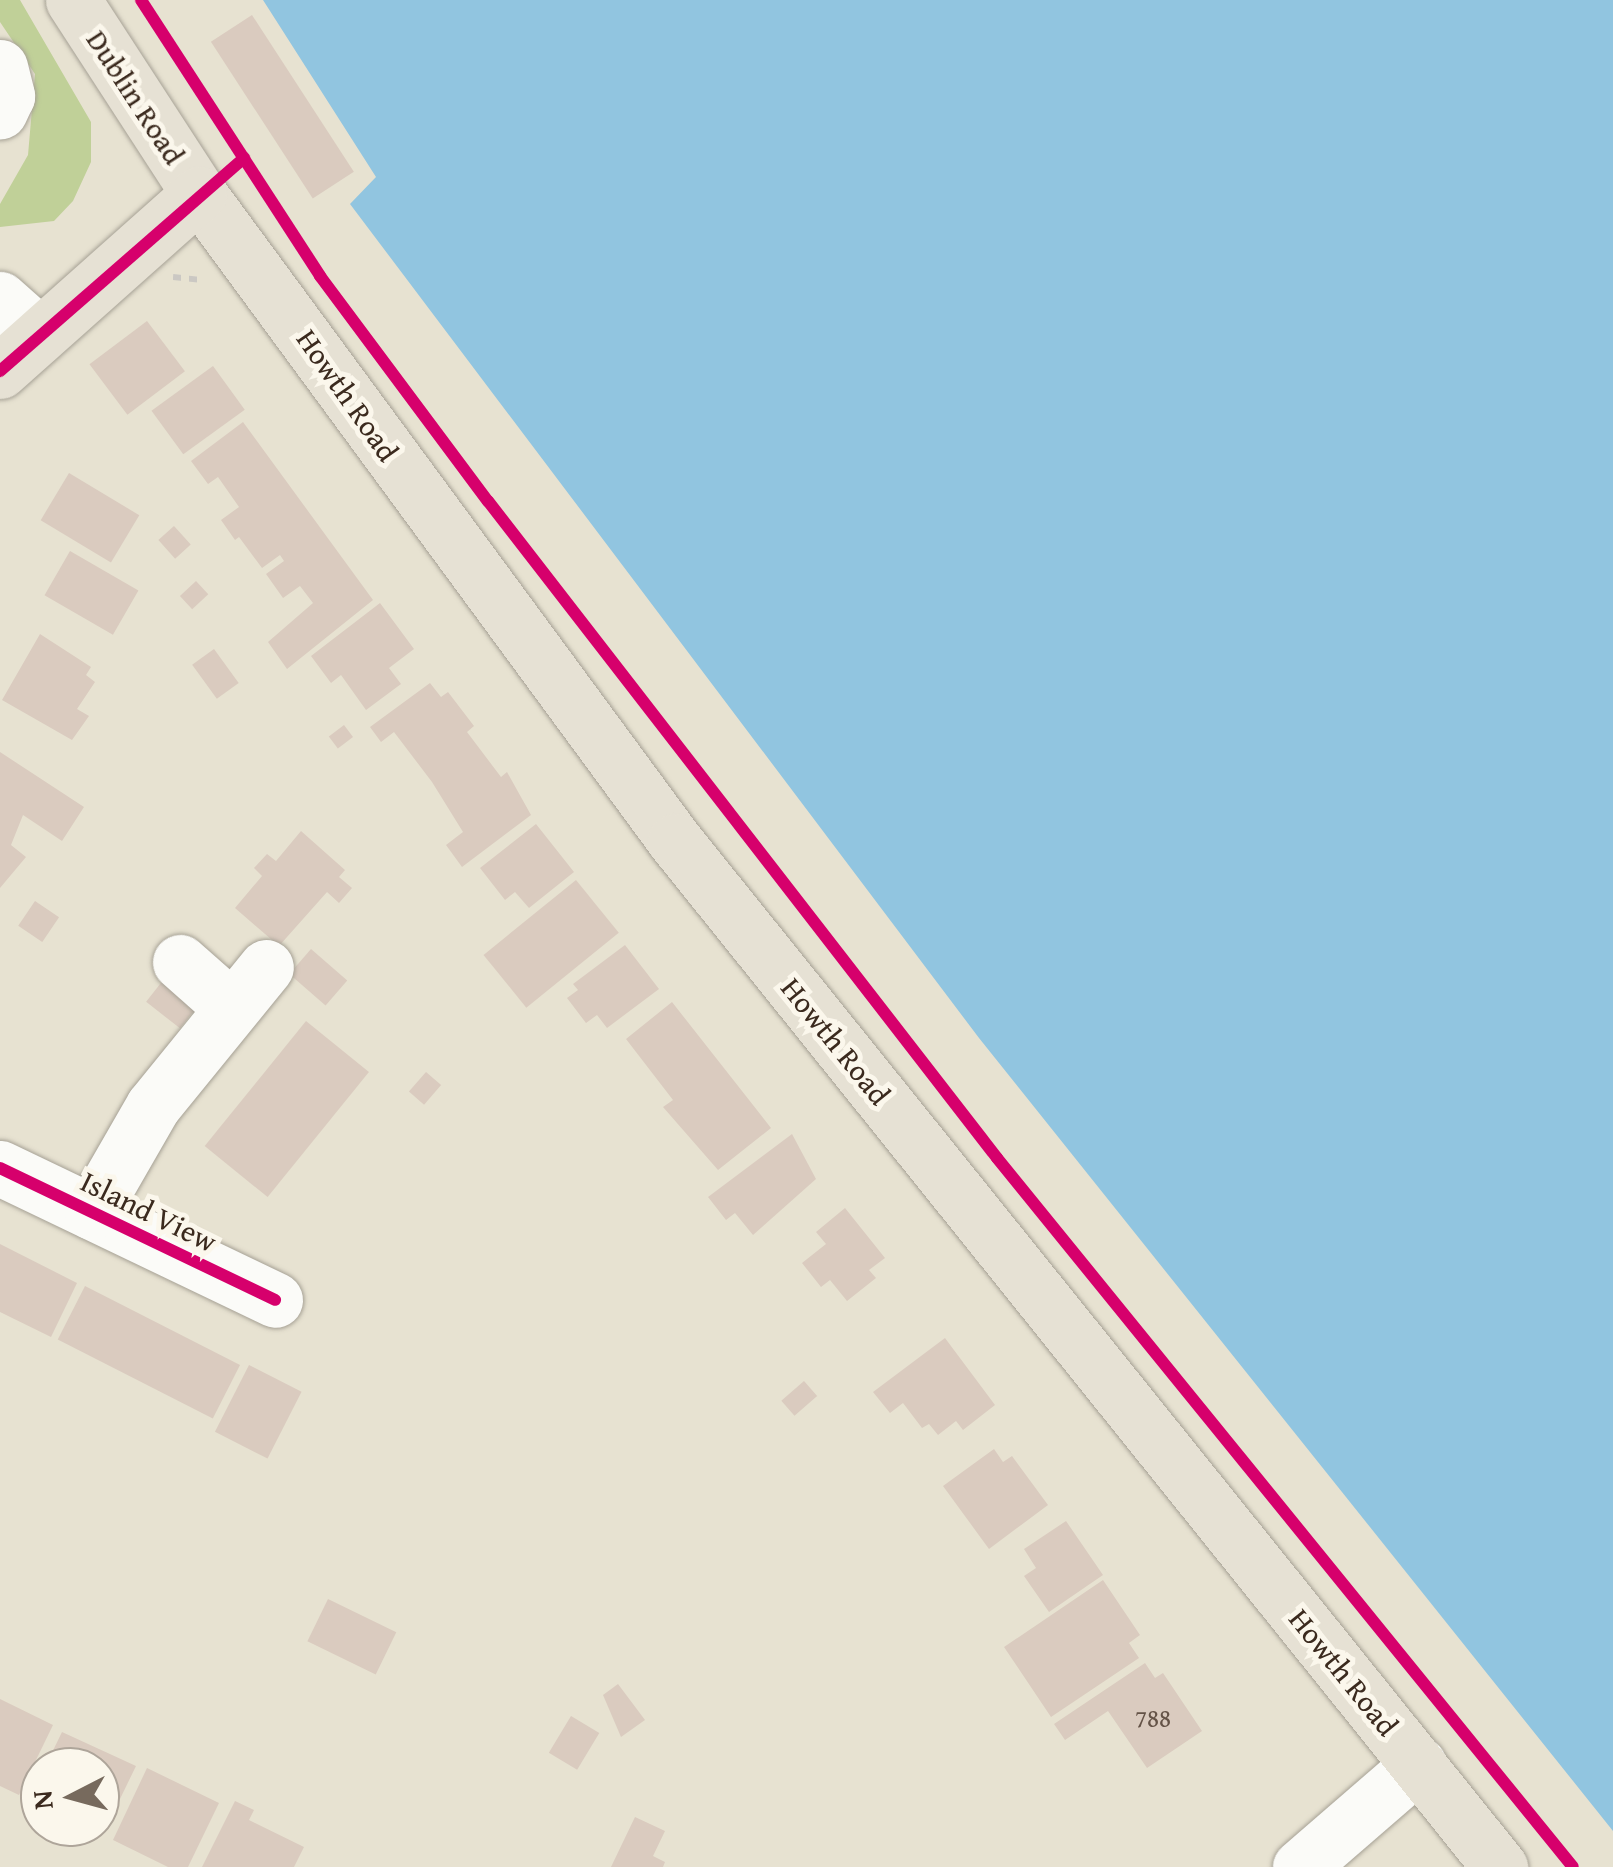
<!DOCTYPE html>
<style>
body{margin:0}
#map{position:relative;width:1613px;height:1867px;overflow:hidden;background:#e7e2d1;font-family:"Gentium Book Plus",serif}
div>[style]{position:absolute}
.green>*{inset:0;background:#c0d098}
.water>*{inset:0;background:#91c5e0}
.building>*{inset:0;background:#dacbbf;transform-origin:0 0}
.path>*{height:6px;margin-top:-3px;transform-origin:0;background:repeating-linear-gradient(90deg,#cbc8c3 0 8px,transparent 0 16px)}
.roads{filter:drop-shadow(0 0 2px #a6a195) drop-shadow(0 0 2px #a6a195)}
.minor>*{height:55px;margin:-27.5px;padding:0 27.5px;transform-origin:27.5px;border-radius:27.5px;background:#fbfbf8}
.major>*{height:55px;margin:-27.5px;padding:0 27.5px;transform-origin:27.5px;border-radius:27.5px;background:#e6e1d4}
.cycleway>*{height:12px;margin:-6px;padding:0 6px;transform-origin:6px;border-radius:6px;background:#d6006c}
span{translate:-50% -50%;white-space:nowrap;text-align:center;line-height:1.15;-webkit-text-stroke:10px #fbf7ec;paint-order:stroke}
.number-label{font-size:25px;color:#645347}
.number-label span{-webkit-text-stroke-width:0}
.street-label{font-size:30px;color:#3b2a1e}
.north{position:absolute;left:20px;top:1747px;width:100px;height:100px;box-sizing:border-box;background:#fbf7ec;border:2px solid #aea59a;border-radius:50%;rotate:264deg;font-size:28px;font-weight:700;line-height:40px;text-align:center;color:#3b2a1e}
.north::after{content:'';display:block;margin:auto;width:35px;height:45px;background:#776a5d;clip-path:polygon(50% 0,100% 100%,50% 72%,0 100%)}
</style>
<div id="map">
<div class="green">
<i style="clip-path:polygon(0 0,20px 0,91px 122px,91px 162px,73px 201px,54px 221px,0 227px,0 204px,28px 155px,35px 74px,0 22px)"></i>
</div>
<div class="water">
<i style="clip-path:polygon(263px 0,1613px 0,1613px 1831px,979px 1038px,350px 204px,376px 177px)"></i>
</div>
<div class="building">
<i style="left:252px;top:15px;width:187px;height:49px;rotate:57deg"></i>
<i style="left:147px;top:321px;width:63px;height:72px;rotate:53deg"></i>
<i style="left:213px;top:366px;width:54px;height:76px;rotate:54deg"></i>
<i style="clip-path:polygon(243px 422px,373px 600px,287px 669px,268px 642px,313px 603px,300px 586px,283px 598px,266px 574px,284px 561px,280px 555px,262px 568px,239px 537px,235px 540px,221px 520px,239px 507px,218px 477px,208px 484px,191px 461px)"></i>
<i style="left:69px;top:473px;width:82px;height:55px;rotate:31deg"></i>
<i style="left:174px;top:526px;width:25px;height:21px;rotate:48deg"></i>
<i style="left:70px;top:551px;width:79px;height:51px;rotate:30deg"></i>
<i style="left:196px;top:581px;width:18px;height:22px;rotate:47deg"></i>
<i style="clip-path:polygon(380px 603px,414px 649px,389px 668px,401px 684px,366px 710px,341px 675px,331px 683px,311px 656px)"></i>
<i style="clip-path:polygon(40px 634px,91px 667px,86px 675px,95px 682px,77px 709px,89px 716px,72px 740px,2px 700px)"></i>
<i style="left:214px;top:649px;width:42px;height:27px;rotate:54deg"></i>
<i style="clip-path:polygon(430px 683px,441px 697px,448px 692px,474px 726px,467px 732px,501px 777px,507px 772px,531px 815px,462px 867px,446px 845px,463px 832px,432px 782px,394px 732px,381px 742px,370px 727px)"></i>
<i style="left:344px;top:725px;width:15px;height:19px;rotate:53deg"></i>
<i style="clip-path:polygon(0 752px,84px 807px,62px 841px,23px 815px,11px 845px,26px 857px,0 888px)"></i>
<i style="clip-path:polygon(536px 824px,574px 872px,529px 908px,515px 892px,505px 900px,480px 868px)"></i>
<i style="clip-path:polygon(301px 831px,345px 870px,339px 877px,352px 888px,339px 903px,327px 892px,279px 946px,235px 908px,262px 876px,254px 868px,267px 854px,276px 861px)"></i>
<i style="left:576px;top:880px;width:68px;height:119px;rotate:51deg"></i>
<i style="left:35px;top:901px;width:29px;height:30px;rotate:34deg"></i>
<i style="clip-path:polygon(625px 945px,659px 989px,607px 1028px,597px 1015px,586px 1023px,567px 998px,578px 990px,573px 984px)"></i>
<i style="left:311px;top:949px;width:48px;height:33px;rotate:41deg"></i>
<i style="left:164px;top:979px;width:43px;height:29px;rotate:38deg"></i>
<i style="clip-path:polygon(672px 1002px,771px 1128px,718px 1170px,663px 1107px,673px 1100px,626px 1039px)"></i>
<i style="left:306px;top:1021px;width:81px;height:161px;rotate:39deg"></i>
<i style="left:426px;top:1072px;width:20px;height:26px;rotate:41deg"></i>
<i style="clip-path:polygon(792px 1134px,816px 1179px,753px 1235px,735px 1213px,726px 1220px,708px 1197px)"></i>
<i style="clip-path:polygon(845px 1208px,885px 1258px,869px 1270px,876px 1278px,847px 1301px,830px 1280px,821px 1287px,802px 1263px,826px 1244px,816px 1232px)"></i>
<i style="clip-path:polygon(0 1244px,77px 1283px,51px 1337px,0 1312px)"></i>
<i style="left:85px;top:1286px;width:174px;height:60px;rotate:27deg"></i>
<i style="clip-path:polygon(945px 1338px,995px 1405px,963px 1430px,956px 1421px,938px 1435px,929px 1424px,922px 1428px,903px 1403px,890px 1413px,873px 1392px)"></i>
<i style="left:249px;top:1365px;width:59px;height:75px;rotate:27deg"></i>
<i style="left:804px;top:1381px;width:20px;height:30px;rotate:49deg"></i>
<i style="clip-path:polygon(994px 1449px,1003px 1462px,1012px 1456px,1048px 1505px,989px 1549px,943px 1486px)"></i>
<i style="clip-path:polygon(1066px 1521px,1103px 1575px,1049px 1612px,1024px 1576px,1036px 1568px,1024px 1549px)"></i>
<i style="clip-path:polygon(1103px 1580px,1140px 1635px,1129px 1643px,1139px 1658px,1051px 1717px,1004px 1647px)"></i>
<i style="left:328px;top:1599px;width:76px;height:47px;rotate:26deg"></i>
<i style="clip-path:polygon(1145px 1663px,1155px 1678px,1163px 1673px,1202px 1731px,1147px 1768px,1108px 1711px,1065px 1740px,1054px 1724px)"></i>
<i style="clip-path:polygon(618px 1684px,645px 1720px,621px 1737px,603px 1695px)"></i>
<i style="clip-path:polygon(0 1699px,53px 1725px,19px 1795px,0 1786px)"></i>
<i style="left:571px;top:1716px;width:33px;height:43px;rotate:31deg"></i>
<i style="clip-path:polygon(62px 1732px,136px 1766px,103px 1834px,88px 1827px,100px 1827px,100px 1767px,45px 1767px)"></i>
<i style="clip-path:polygon(147px 1768px,219px 1803px,188px 1867px,168px 1867px,113px 1840px)"></i>
<i style="clip-path:polygon(235px 1801px,254px 1810px,249px 1820px,304px 1847px,294px 1867px,202px 1867px)"></i>
<i style="clip-path:polygon(635px 1817px,665px 1831px,653px 1856px,665px 1862px,663px 1867px,611px 1867px)"></i>
</div>
<div class="path">
<i style="left:173px;top:277px;width:30px;rotate:6deg"></i>
</div>
<div class="roads">
<div class="minor">
<i style="left:0;top:67px;width:30px;rotate:76deg"></i>
<i style="left:7px;top:96px;width:17px;rotate:115deg"></i>
<i style="left:0;top:299px;width:50px;rotate:41.7deg"></i>
<i style="left:180px;top:962px;width:69px;rotate:41.5deg"></i>
<i style="left:0;top:1168px;width:305px;rotate:25.6deg"></i>
<i style="left:92px;top:1212px;width:122px;rotate:-60.1deg"></i>
<i style="left:153px;top:1106px;width:179px;rotate:-50.9deg"></i>
<i style="left:1300px;top:1867px;width:157px;rotate:-40.9deg"></i>
</div>
<div class="major">
<i style="left:73px;top:0;width:231px;rotate:57deg"></i>
<i style="left:199px;top:194px;width:803px;rotate:53.66deg"></i>
<i style="left:675px;top:841px;width:1317px;rotate:51.2deg"></i>
<i style="left:0;top:371px;width:266px;rotate:-41.7deg"></i>
</div>
</div>
<div class="cycleway">
<i style="left:141px;top:0;width:329px;rotate:57deg"></i>
<i style="left:320px;top:276px;width:281px;rotate:53.3deg"></i>
<i style="left:488px;top:501px;width:831px;rotate:52.23deg"></i>
<i style="left:997px;top:1158px;width:913px;rotate:50.91deg"></i>
<i style="left:0;top:371px;width:324px;rotate:-41.1deg"></i>
<i style="left:0;top:1168px;width:305px;rotate:25.6deg"></i>
</div>
<div class="number-label">
<span style="left:1153px;top:1718px">788</span>
</div>
<div class="street-label">
<span style="left:136px;top:97px;rotate:57deg">Dublin Road</span>
<span style="left:348px;top:395px;rotate:55deg">Howth Road</span>
<span style="left:836px;top:1041px;rotate:51deg">Howth Road</span>
<span style="left:149px;top:1211px;rotate:26deg">Island View</span>
<span style="left:1344px;top:1672px;rotate:51deg">Howth Road</span>
</div>
<div class="north">N</div>
</div>
